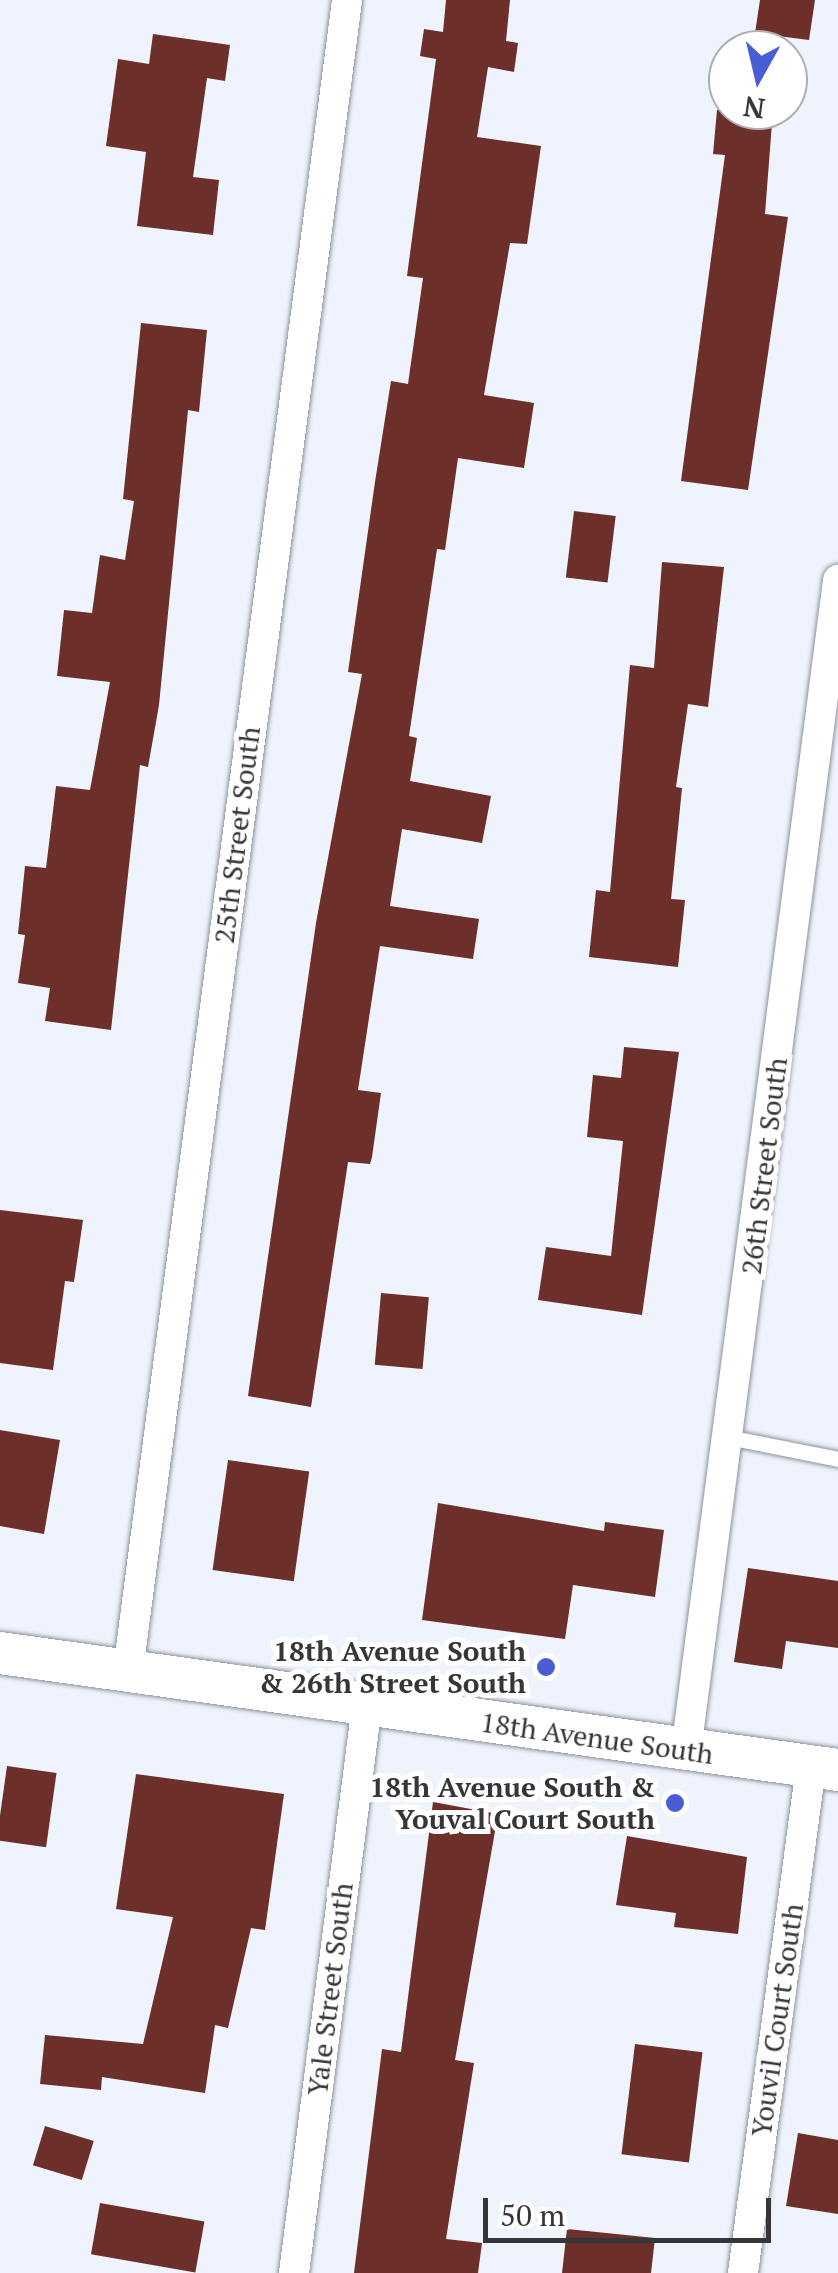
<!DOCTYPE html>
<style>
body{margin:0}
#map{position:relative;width:838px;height:2273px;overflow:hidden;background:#eef3fd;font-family:"PT Serif",serif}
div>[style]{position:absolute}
.building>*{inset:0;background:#6d2f29;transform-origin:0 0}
.roads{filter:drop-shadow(0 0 2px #8d929b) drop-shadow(0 0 2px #8d929b)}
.lane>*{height:15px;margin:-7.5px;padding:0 7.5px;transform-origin:7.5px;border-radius:7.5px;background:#fff}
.street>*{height:30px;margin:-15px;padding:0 15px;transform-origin:15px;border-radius:15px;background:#fff}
.secondary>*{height:42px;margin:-21px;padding:0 21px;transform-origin:21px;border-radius:21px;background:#fff}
.dots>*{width:28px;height:28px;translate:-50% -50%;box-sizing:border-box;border:5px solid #fff;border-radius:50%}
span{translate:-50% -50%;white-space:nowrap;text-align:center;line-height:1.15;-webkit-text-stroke:10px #fff;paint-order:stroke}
.street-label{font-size:28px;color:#34363a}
.poi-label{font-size:28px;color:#34363a;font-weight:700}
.right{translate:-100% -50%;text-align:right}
.north{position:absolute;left:708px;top:30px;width:100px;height:100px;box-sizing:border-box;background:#fff;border:2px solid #aeafb0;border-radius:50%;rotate:188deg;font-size:28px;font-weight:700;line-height:40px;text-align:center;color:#34363a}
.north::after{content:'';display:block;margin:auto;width:35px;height:45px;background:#485ed2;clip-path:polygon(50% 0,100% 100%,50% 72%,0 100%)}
.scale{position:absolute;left:483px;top:2198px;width:288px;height:45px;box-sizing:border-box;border:5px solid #34363a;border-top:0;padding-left:12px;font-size:30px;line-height:35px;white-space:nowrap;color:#34363a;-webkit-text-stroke:8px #fff;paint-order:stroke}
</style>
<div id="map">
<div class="building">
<i style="clip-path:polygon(446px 0,510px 0,506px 41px,518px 43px,514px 72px,488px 67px,477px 137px,541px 146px,527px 244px,510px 243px,484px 395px,534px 403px,524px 468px,458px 458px,445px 550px,437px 549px,409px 736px,417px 738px,410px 781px,491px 796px,482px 843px,402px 829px,390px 906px,479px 919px,473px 959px,380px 946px,358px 1090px,381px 1093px,372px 1157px,370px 1164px,348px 1162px,311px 1407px,248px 1396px,316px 923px,362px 674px,348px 672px,375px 482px,391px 381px,408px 384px,423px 278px,407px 276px,436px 59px,420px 56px,424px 29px,443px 32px)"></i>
<i style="clip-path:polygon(760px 0,815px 0,809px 40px,755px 33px)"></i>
<i style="clip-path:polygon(153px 34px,230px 45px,225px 81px,207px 78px,193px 177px,219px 180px,213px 235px,137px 226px,146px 152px,106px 146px,118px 59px,149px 64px)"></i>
<i style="clip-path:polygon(717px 110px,773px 110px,765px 214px,788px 217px,748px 490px,681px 481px,725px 155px,713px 154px)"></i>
<i style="clip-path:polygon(141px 323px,207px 330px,199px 412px,188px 410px,159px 705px,148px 767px,140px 765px,111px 1030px,45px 1021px,50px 988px,18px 983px,25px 935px,18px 934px,25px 866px,46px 868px,56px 786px,90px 790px,110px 682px,57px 676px,64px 610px,92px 613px,100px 555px,125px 560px,134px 501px,123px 499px)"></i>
<i style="left:574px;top:511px;width:42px;height:67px;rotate:7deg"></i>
<i style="clip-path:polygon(662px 562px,724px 567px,708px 707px,688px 704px,676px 787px,682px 788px,671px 899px,685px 900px,678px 967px,589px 957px,596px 890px,610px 892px,630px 665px,654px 668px)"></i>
<i style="clip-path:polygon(624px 1047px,679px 1052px,642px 1315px,538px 1300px,546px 1247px,611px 1256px,623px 1141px,587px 1137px,593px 1075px,621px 1078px)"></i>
<i style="clip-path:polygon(0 1210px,83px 1220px,74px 1282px,65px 1281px,53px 1370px,0 1363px)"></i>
<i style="left:381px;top:1293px;width:48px;height:72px;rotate:5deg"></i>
<i style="clip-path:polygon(0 1430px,60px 1440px,44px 1534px,0 1526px)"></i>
<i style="left:228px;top:1460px;width:82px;height:111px;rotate:8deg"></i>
<i style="clip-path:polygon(438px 1503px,604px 1531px,605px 1522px,664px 1530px,655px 1597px,573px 1585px,565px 1639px,422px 1620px)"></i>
<i style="clip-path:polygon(748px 1568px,838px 1581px,838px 1648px,786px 1641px,782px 1669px,734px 1662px)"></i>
<i style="left:7px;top:1766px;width:50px;height:75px;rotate:8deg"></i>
<i style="clip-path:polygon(136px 1774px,284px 1794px,265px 1930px,251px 1928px,228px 2028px,215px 2025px,205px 2093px,102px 2077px,101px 2090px,40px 2084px,45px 2035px,143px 2044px,173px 1917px,116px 1909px)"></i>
<i style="clip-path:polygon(433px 1802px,498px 1814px,455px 2060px,474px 2063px,446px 2239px,482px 2243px,478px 2273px,354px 2273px,382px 2049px,401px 2052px)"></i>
<i style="clip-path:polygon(627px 1836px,747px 1857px,738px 1934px,674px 1927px,676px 1913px,616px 1905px)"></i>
<i style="left:635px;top:2044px;width:68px;height:111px;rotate:7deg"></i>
<i style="left:45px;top:2126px;width:51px;height:41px;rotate:17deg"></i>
<i style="clip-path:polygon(798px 2133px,838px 2140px,838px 2214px,786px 2206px)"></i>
<i style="left:100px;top:2203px;width:106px;height:52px;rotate:10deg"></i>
<i style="clip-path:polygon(567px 2229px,655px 2238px,651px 2273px,562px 2273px)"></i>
</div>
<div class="roads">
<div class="lane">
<i style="left:728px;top:1437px;width:112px;rotate:11.3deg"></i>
</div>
<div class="street">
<i style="left:128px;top:1671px;width:1685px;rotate:-82.53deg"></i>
<i style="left:686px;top:1751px;width:1181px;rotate:-82.6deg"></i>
<i style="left:294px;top:2273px;width:573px;rotate:-82.68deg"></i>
<i style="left:743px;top:2273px;width:511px;rotate:-82.35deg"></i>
</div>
<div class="secondary">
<i style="left:0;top:1653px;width:846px;rotate:7.95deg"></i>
</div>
</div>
<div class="dots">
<i style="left:546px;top:1667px;background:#485ed2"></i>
<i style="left:675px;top:1803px;background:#485ed2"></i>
</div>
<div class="street-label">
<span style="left:237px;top:835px;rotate:-83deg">25th Street South</span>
<span style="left:764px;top:1166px;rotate:-83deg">26th Street South</span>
<span style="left:597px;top:1738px;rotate:8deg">18th Avenue South</span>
<span style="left:330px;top:1989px;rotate:-83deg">Yale Street South</span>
<span style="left:777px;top:2020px;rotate:-82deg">Youvil Court South</span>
</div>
<div class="poi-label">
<span class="right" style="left:526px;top:1667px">18th Avenue South<br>&amp; 26th Street South</span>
<span class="right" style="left:655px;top:1803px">18th Avenue South &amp;<br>Youval Court South</span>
</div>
<div class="north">N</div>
<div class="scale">50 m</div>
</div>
